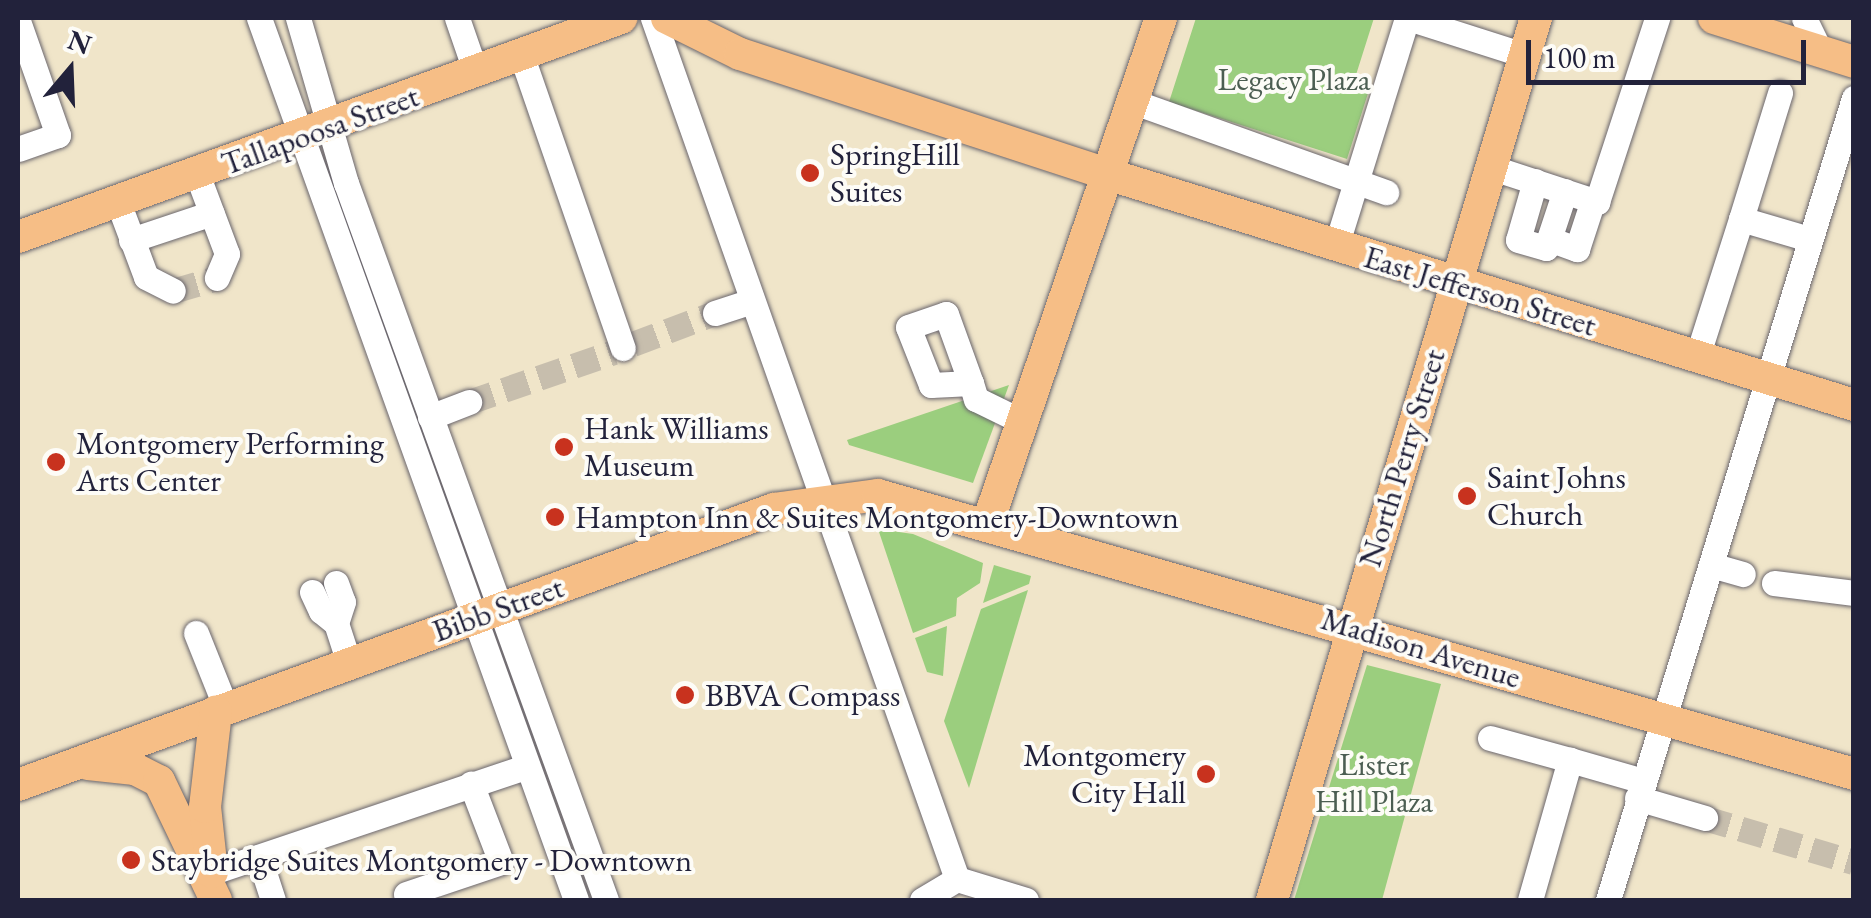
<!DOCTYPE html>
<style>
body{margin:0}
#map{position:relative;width:1871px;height:918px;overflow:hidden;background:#f0e5c9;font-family:"EB Garamond",serif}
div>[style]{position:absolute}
.green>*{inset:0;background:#9bce7e}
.minor-tunnel>*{height:25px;margin-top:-12.5px;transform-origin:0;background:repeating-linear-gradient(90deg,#c7bead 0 25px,transparent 0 37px)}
.roads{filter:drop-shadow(0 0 2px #6a666d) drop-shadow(0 0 2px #6a666d)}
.minor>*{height:25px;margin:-12.5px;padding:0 12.5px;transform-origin:12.5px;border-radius:12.5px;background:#fff}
.major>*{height:32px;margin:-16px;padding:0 16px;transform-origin:16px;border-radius:16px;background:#f6be86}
.dots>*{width:28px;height:28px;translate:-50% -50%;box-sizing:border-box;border:5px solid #fdfcf7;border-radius:50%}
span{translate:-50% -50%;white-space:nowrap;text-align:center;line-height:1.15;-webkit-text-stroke:8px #fdfcf7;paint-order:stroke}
.park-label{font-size:32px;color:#4c5e52}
.street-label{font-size:32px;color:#22223b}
.poi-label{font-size:32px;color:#22223b}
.left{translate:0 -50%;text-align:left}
.right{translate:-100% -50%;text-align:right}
.frame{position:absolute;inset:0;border:20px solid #22223b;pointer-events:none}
.north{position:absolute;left:20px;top:20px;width:100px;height:100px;-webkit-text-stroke:8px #fdfcf7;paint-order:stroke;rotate:19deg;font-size:28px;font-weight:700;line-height:40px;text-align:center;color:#22223b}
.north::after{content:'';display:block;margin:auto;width:35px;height:45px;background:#22223b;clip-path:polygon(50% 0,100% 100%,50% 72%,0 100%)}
.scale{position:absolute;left:1526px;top:40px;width:280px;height:45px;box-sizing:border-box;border:5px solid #22223b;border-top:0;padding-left:12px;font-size:30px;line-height:35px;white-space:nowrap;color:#22223b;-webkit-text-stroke:8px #fdfcf7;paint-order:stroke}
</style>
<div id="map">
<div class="green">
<i style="clip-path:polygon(1196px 18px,1374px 18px,1355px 78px,1371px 84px,1347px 159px,1169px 102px)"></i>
<i style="clip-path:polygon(1009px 385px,973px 483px,849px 445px,847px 440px)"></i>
<i style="clip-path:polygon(878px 529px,913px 534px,983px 563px,980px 583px,957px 598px,956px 616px,913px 633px)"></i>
<i style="clip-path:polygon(994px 565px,1031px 576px,1029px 584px,983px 603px)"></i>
<i style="clip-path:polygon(1028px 590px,969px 788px,944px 721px,981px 609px)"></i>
<i style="clip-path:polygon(947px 626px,943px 676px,927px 672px,915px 638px)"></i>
<i style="clip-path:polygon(1367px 665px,1441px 684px,1382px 900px,1294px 900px)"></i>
</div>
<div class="minor-tunnel">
<i style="left:173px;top:291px;width:46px;rotate:-16.5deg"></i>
<i style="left:633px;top:344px;width:88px;rotate:-20.7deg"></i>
<i style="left:469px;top:402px;width:153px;rotate:-19deg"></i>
<i style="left:1705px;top:818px;width:155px;rotate:16.5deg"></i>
</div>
<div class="roads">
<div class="minor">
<i style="left:259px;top:18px;width:937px;rotate:70.23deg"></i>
<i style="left:298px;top:18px;width:172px;rotate:73.8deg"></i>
<i style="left:346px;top:183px;width:763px;rotate:70.07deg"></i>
<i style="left:457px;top:18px;width:58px;rotate:70.9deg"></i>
<i style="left:653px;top:18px;width:913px;rotate:70.55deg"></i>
<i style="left:1408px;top:18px;width:122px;rotate:17.7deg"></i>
<i style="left:1804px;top:18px;width:37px;rotate:64deg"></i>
<i style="left:18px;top:21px;width:121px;rotate:70.7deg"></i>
<i style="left:58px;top:135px;width:42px;rotate:160.7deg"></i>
<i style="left:522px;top:57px;width:308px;rotate:70.9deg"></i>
<i style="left:1134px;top:102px;width:268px;rotate:19.7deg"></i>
<i style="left:1490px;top:167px;width:113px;rotate:18.1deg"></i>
<i style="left:1597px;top:202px;width:194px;rotate:-71.9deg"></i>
<i style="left:197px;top:174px;width:85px;rotate:69.4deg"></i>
<i style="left:227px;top:254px;width:26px;rotate:113deg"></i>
<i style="left:1535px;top:181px;width:61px;rotate:106.1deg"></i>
<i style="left:1518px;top:240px;width:29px;rotate:16deg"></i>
<i style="left:1546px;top:248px;width:60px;rotate:-71.6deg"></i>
<i style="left:118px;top:202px;width:80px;rotate:69.5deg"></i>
<i style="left:146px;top:277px;width:30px;rotate:27deg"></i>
<i style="left:1741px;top:219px;width:132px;rotate:-72.8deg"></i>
<i style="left:1549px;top:239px;width:30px;rotate:20deg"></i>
<i style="left:1577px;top:249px;width:52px;rotate:-71.9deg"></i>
<i style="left:131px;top:240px;width:85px;rotate:-18.4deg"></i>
<i style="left:1336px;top:246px;width:239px;rotate:-72.7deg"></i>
<i style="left:715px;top:313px;width:38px;rotate:-18deg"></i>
<i style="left:1697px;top:357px;width:145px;rotate:-72.3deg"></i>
<i style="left:1741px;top:219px;width:71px;rotate:16.4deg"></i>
<i style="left:971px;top:383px;width:40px;rotate:177.1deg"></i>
<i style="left:931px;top:385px;width:62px;rotate:-111.6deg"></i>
<i style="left:908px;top:327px;width:40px;rotate:-18.9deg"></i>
<i style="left:946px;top:314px;width:73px;rotate:70.1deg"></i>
<i style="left:971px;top:383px;width:17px;rotate:73deg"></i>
<i style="left:976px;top:399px;width:50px;rotate:26.1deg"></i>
<i style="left:430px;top:417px;width:42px;rotate:-21deg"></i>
<i style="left:1711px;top:565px;width:33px;rotate:16deg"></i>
<i style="left:336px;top:583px;width:20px;rotate:70deg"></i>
<i style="left:343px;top:602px;width:22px;rotate:108deg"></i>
<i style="left:336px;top:623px;width:42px;rotate:72deg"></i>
<i style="left:1774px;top:583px;width:81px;rotate:7.1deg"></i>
<i style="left:312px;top:592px;width:21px;rotate:65deg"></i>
<i style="left:321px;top:611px;width:19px;rotate:39deg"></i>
<i style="left:196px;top:633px;width:81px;rotate:68.2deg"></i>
<i style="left:1490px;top:738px;width:83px;rotate:15.4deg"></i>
<i style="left:1637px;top:798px;width:71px;rotate:16.4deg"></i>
<i style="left:259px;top:857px;width:45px;rotate:72deg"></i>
<i style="left:201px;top:876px;width:344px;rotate:-18.6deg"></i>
<i style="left:957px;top:879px;width:72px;rotate:16.9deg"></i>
<i style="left:406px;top:894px;width:100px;rotate:-18.6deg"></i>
<i style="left:501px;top:862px;width:84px;rotate:-111deg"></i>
<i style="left:922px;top:900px;width:41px;rotate:-31deg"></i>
<i style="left:1530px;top:900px;width:146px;rotate:-74.1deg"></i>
<i style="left:1570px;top:760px;width:76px;rotate:16deg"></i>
<i style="left:1608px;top:900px;width:839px;rotate:-72.95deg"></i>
</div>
<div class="major">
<i style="left:667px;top:18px;width:81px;rotate:26.3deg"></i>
<i style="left:740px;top:54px;width:386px;rotate:18.1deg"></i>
<i style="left:1107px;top:174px;width:782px;rotate:17.18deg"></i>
<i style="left:1714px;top:18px;width:147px;rotate:17.4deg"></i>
<i style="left:18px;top:237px;width:642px;rotate:-19.96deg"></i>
<i style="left:988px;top:522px;width:533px;rotate:-71.06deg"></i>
<i style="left:88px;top:764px;width:47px;rotate:6.1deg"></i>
<i style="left:135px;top:769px;width:27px;rotate:27deg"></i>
<i style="left:159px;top:781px;width:132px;rotate:64.4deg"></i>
<i style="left:18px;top:785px;width:805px;rotate:-20.06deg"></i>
<i style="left:774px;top:509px;width:105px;rotate:-7.7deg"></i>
<i style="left:878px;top:495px;width:1015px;rotate:15.95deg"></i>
<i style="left:212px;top:872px;width:65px;rotate:-96.1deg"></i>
<i style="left:205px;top:807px;width:96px;rotate:-83.4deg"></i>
<i style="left:1272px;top:900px;width:921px;rotate:-73.34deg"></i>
</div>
</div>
<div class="dots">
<i style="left:810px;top:173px;background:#c8321e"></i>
<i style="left:564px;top:447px;background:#c8321e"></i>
<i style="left:56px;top:462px;background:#c8321e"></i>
<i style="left:1467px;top:496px;background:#c8321e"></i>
<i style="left:555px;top:517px;background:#c8321e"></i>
<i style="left:685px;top:695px;background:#c8321e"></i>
<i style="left:1206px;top:774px;background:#c8321e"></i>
<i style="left:131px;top:860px;background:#c8321e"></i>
</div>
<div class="park-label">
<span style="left:1294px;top:79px">Legacy Plaza</span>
<span style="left:1374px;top:783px">Lister<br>Hill Plaza</span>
</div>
<div class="street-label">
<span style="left:320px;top:130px;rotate:-20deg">Tallapoosa Street</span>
<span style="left:1480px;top:291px;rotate:17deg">East Jefferson Street</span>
<span style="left:1402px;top:458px;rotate:-73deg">North Perry Street</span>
<span style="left:498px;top:609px;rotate:-20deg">Bibb Street</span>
<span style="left:1421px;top:648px;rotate:17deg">Madison Avenue</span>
</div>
<div class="poi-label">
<span class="left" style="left:830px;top:173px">SpringHill<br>Suites</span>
<span class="left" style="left:584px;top:447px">Hank Williams<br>Museum</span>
<span class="left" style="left:76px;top:462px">Montgomery Performing<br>Arts Center</span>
<span class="left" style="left:1487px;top:496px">Saint Johns<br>Church</span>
<span class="left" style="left:575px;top:517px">Hampton Inn &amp; Suites Montgomery-Downtown</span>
<span class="left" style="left:705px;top:695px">BBVA Compass</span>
<span class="right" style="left:1186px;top:774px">Montgomery<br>City Hall</span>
<span class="left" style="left:151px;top:860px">Staybridge Suites Montgomery - Downtown</span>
</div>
<div class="frame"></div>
<div class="north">N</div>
<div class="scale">100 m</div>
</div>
